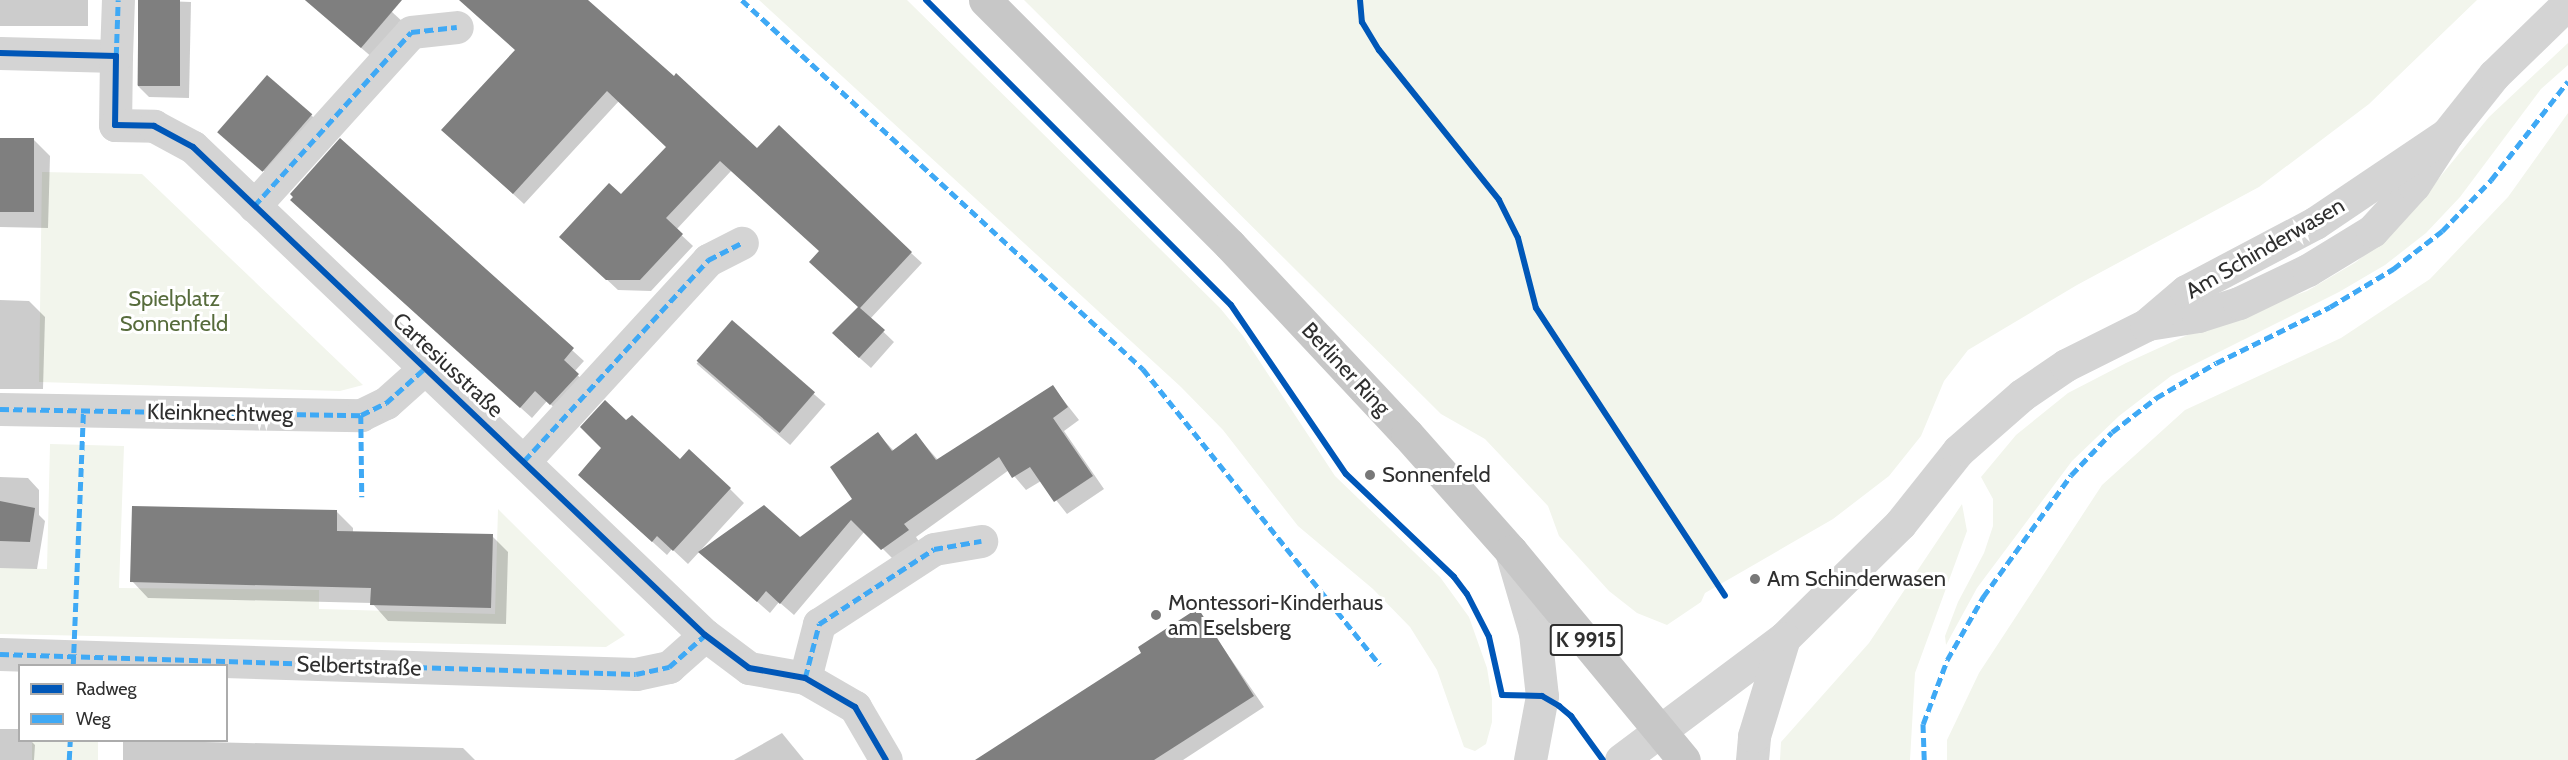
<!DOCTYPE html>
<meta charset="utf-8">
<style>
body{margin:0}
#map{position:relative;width:2568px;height:760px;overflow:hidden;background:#fff;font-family:Cabin,sans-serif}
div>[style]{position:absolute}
.green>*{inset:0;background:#f2f5ec;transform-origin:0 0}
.shadow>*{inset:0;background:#0003;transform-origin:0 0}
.building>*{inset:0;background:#7f7f7f;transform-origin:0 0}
.minor>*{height:33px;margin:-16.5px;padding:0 16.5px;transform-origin:16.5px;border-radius:16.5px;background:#d4d4d4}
.major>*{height:33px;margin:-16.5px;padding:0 16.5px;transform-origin:16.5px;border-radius:16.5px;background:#c7c7c7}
.quiet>*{height:4.5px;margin-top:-2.25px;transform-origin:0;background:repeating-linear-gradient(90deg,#3fa9f5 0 9px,transparent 0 13.5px)}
.cycleway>*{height:6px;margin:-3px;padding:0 3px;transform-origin:3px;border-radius:3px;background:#0057b8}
.dots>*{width:16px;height:16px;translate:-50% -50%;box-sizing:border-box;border:3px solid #fff;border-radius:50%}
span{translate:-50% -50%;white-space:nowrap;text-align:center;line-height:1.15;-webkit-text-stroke:6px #fff;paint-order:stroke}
.shield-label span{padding:2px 4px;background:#fff;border:2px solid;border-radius:4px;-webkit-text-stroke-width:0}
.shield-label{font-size:21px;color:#2f2f2f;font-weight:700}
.street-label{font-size:22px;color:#2f2f2f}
.park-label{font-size:22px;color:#576c3c}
.poi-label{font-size:22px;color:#2f2f2f}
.left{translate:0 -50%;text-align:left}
.legend{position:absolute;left:18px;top:664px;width:210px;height:78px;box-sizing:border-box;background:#fff;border:2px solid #acacac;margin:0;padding:8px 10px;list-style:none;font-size:18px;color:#2f2f2f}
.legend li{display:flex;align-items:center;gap:12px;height:30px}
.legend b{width:30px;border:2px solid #acacac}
</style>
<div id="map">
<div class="green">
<i style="clip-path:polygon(759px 0,907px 0,1220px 308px,1243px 336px,1335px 476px,1440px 577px,1469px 617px,1487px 668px,1492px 699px,1492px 722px,1486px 744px,1475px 751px,1464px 747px,1437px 670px,1410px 627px,1373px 589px,1298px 526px,1223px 430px,1181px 387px)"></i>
<i style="clip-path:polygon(1024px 0,2477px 0,2369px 104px,2259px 187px,2077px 285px,1968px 350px,1944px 381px,1921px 436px,1889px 476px,1833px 519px,1705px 593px,1701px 602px,1667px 625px,1637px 613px,1609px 591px,1559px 536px,1548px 506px,1485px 439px,1441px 414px)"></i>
<i style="clip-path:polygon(2568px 43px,2568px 65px,2541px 89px,2460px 197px,2426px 233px,2385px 265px,2339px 292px,2171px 376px,2119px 416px,2072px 461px,1977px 588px,1946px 645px,1945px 636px,1958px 602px,1984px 553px,1993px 526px,1993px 499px,1981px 477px,2016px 435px,2068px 393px,2126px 363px,2194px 332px,2307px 291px,2356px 262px,2404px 221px,2489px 117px)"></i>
<i style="clip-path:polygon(2568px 113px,2568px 760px,1947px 760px,1947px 740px,1979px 673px,2102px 485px,2185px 410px,2341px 338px,2430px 279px,2508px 197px)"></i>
<i style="clip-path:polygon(42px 172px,142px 174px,363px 385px,340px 391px,39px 382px)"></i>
<i style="clip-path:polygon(50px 444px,124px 446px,119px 588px,319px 590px,319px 609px,495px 614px,498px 509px,625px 635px,606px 647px,0 634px,0 568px,47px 569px)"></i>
<i style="clip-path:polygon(1962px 504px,1967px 531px,1915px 673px,1910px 760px,1780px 760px,1781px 742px,1869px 643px)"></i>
<i style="left:32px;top:741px;width:66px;height:19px"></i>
</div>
<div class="shadow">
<i style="left:0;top:0;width:88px;height:26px"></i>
<i style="clip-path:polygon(139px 0,191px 2px,189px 98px,149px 97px,137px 85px)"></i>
<i style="clip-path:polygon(305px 0,379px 0,404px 23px,373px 58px)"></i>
<i style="clip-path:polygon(461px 0,585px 0,757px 151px,911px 253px,922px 263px,870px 319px,894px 342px,871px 368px,844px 344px,859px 307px,821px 252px,731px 171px,676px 230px,693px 246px,651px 291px,618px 290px,572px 247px,668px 147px,619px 101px,524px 204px,454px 140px,516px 50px)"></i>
<i style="clip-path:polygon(311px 115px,322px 126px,274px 180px,230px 142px)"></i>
<i style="clip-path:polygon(0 139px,34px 140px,50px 156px,48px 228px,0 227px)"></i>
<i style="clip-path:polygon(341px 140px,584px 361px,574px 372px,589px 386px,562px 415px,547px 401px,532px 418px,303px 211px)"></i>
<i style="clip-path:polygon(0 300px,29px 301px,45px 317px,43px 389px,0 389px)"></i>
<i style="left:732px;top:323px;width:124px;height:54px;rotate:41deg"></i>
<i style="clip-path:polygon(1053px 387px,1079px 420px,1064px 431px,1104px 489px,1067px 514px,1041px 481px,1026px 490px,1009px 470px,916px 537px,920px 543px,895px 561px,865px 531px,794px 615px,779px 602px,770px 613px,700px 551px,688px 564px,672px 549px,667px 555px,594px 489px,627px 423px,680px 461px,730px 489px,744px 503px,700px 551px,800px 539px,854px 499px,878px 434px,894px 451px,916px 435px,938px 460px)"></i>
<i style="clip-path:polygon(0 477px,28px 478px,39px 490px,39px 515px,45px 521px,37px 569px,0 568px)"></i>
<i style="clip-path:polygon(337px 512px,353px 528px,353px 533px,492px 536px,508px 552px,506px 624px,388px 621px,372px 603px,148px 598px,132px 581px)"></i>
<i style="clip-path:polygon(1197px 610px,1264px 707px,1183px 760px,987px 760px,1143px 654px)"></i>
<i style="clip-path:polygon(0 729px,19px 729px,20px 740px,30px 740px,35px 745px,34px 760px,0 760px)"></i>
<i style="clip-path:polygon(782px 733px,804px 760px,734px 760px)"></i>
<i style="clip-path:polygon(123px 740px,463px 748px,475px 760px,123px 760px)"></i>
</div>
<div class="building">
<i style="left:138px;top:0;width:42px;height:86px"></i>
<i style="clip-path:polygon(305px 0,402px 0,361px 48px)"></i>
<i style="clip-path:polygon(459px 0,588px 0,674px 76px,676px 73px,757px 148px,779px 125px,912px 252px,860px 308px,885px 330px,859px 358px,832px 333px,858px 307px,809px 262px,819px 251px,720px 161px,666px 218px,683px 234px,640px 280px,606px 280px,559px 237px,609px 183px,621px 194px,666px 147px,607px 91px,513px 194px,441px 130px,515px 50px)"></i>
<i style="left:267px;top:75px;width:60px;height:76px;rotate:41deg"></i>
<i style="left:0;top:138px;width:34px;height:74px"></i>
<i style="clip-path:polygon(340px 138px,574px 348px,564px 360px,579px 374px,550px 405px,535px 391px,520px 408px,290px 200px,293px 197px,290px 194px)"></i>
<i style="left:732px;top:320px;width:110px;height:54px;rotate:41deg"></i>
<i style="clip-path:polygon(1053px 385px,1068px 407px,1053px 418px,1093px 476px,1054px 502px,1030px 467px,1012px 478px,999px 457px,904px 524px,909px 530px,881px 550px,851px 520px,780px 604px,766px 591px,757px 602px,698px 552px,764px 505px,800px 537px,852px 499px,830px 467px,878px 432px,892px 451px,916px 433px,936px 460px)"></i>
<i style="clip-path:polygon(605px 400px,626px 420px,632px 415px,680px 459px,689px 449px,731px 488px,673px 551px,657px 536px,652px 542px,578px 475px,601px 448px,580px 427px)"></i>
<i style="clip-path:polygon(0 501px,35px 508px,30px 542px,0 541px)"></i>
<i style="clip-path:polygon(132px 506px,337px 510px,337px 531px,493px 534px,491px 608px,370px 605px,371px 588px,130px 582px)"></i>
<i style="clip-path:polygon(1198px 608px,1254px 696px,1154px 760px,975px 760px,1141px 653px,1138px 647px)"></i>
</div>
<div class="minor">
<i style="left:0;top:53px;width:116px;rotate:1.5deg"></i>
<i style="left:116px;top:56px;width:69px;rotate:90.8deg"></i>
<i style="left:115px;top:125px;width:39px;rotate:1deg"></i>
<i style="left:154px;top:126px;width:44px;rotate:28.3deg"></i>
<i style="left:193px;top:147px;width:707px;rotate:43.63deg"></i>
<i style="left:705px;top:635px;width:55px;rotate:36.9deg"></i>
<i style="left:749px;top:668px;width:57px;rotate:10.1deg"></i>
<i style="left:805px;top:678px;width:58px;rotate:30.1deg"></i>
<i style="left:855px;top:707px;width:61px;rotate:59.7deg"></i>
<i style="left:116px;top:56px;width:56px;rotate:-88deg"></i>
<i style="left:254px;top:206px;width:234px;rotate:-47.9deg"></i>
<i style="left:411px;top:32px;width:46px;rotate:-6.2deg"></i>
<i style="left:2148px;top:324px;width:51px;rotate:-9.1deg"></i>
<i style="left:2198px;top:316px;width:43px;rotate:-17.6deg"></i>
<i style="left:2239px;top:303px;width:76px;rotate:-25.6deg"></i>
<i style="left:2308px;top:270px;width:75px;rotate:-31.4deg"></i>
<i style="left:2372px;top:231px;width:62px;rotate:-47.6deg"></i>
<i style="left:2414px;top:185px;width:61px;rotate:-57.1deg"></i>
<i style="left:2447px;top:134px;width:75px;rotate:-51.5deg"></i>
<i style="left:2494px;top:75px;width:103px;rotate:-44.2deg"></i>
<i style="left:0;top:409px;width:361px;rotate:1deg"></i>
<i style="left:361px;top:415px;width:28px;rotate:-26deg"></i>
<i style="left:386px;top:403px;width:51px;rotate:-41.8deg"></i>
<i style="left:524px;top:461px;width:273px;rotate:-47.5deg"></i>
<i style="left:708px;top:260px;width:38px;rotate:-27deg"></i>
<i style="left:1511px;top:551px;width:85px;rotate:73.7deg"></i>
<i style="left:1535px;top:633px;width:63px;rotate:83.7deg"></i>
<i style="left:1542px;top:696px;width:65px;rotate:100.6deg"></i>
<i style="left:0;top:654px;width:636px;rotate:1.8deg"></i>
<i style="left:636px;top:674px;width:34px;rotate:-12deg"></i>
<i style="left:669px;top:667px;width:48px;rotate:-41.6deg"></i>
<i style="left:805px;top:678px;width:56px;rotate:-75.5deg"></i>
<i style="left:819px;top:624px;width:137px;rotate:-33.1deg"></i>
<i style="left:934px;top:549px;width:48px;rotate:-9.7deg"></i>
<i style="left:1621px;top:760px;width:204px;rotate:-36.8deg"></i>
<i style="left:1784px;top:638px;width:163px;rotate:-44.5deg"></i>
<i style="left:1900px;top:524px;width:93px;rotate:-51.5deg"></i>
<i style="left:1958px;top:451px;width:85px;rotate:-41.2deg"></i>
<i style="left:2022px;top:395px;width:53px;rotate:-34.3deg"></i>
<i style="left:2066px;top:365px;width:89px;rotate:-26.6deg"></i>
<i style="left:2146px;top:325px;width:52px;rotate:-40.4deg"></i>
<i style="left:2186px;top:291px;width:146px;rotate:-27.8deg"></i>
<i style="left:2315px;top:223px;width:159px;rotate:-34deg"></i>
<i style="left:1752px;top:760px;width:24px;rotate:-85deg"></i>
<i style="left:1754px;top:736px;width:102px;rotate:-73deg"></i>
</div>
<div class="major">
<i style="left:985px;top:0;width:346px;rotate:45deg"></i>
<i style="left:1230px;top:245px;width:259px;rotate:46.9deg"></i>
<i style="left:1407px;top:434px;width:157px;rotate:48.4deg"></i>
<i style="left:1511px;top:551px;width:271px;rotate:50.4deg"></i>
</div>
<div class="quiet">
<i style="left:742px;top:0;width:545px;rotate:42.62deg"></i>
<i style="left:1143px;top:369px;width:379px;rotate:51.3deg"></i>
<i style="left:116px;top:56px;width:56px;rotate:-88deg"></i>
<i style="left:254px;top:206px;width:234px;rotate:-47.9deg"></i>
<i style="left:411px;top:32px;width:46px;rotate:-6.2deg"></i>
<i style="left:0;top:409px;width:361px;rotate:1deg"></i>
<i style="left:361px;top:415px;width:28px;rotate:-26deg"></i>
<i style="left:386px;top:403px;width:51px;rotate:-41.8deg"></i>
<i style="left:361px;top:415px;width:82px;rotate:89.3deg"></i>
<i style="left:524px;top:461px;width:273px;rotate:-47.5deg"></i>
<i style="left:708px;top:260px;width:38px;rotate:-27deg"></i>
<i style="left:0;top:654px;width:636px;rotate:1.8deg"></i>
<i style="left:636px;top:674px;width:34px;rotate:-12deg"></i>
<i style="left:669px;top:667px;width:48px;rotate:-41.6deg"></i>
<i style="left:73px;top:666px;width:254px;rotate:-87.7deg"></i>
<i style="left:805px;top:678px;width:56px;rotate:-75.5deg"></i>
<i style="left:819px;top:624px;width:137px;rotate:-33.1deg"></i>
<i style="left:934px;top:549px;width:48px;rotate:-9.7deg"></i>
<i style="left:69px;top:760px;width:20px;rotate:-87deg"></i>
<i style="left:1924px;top:760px;width:36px;rotate:-92deg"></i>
<i style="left:1923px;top:724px;width:68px;rotate:-69.4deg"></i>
<i style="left:1947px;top:660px;width:73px;rotate:-60.3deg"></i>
<i style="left:1983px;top:597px;width:150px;rotate:-54.2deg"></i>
<i style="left:2071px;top:475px;width:59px;rotate:-46.4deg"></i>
<i style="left:2112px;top:432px;width:56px;rotate:-37.7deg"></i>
<i style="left:2156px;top:398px;width:69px;rotate:-30.3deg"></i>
<i style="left:2216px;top:363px;width:127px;rotate:-26.2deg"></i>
<i style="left:2330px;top:307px;width:74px;rotate:-31.1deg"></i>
<i style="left:2393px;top:269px;width:62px;rotate:-37.8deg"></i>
<i style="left:2442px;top:231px;width:71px;rotate:-46.1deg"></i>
<i style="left:2491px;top:180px;width:125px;rotate:-52.1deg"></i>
</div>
<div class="cycleway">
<i style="left:926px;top:0;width:431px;rotate:45deg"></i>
<i style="left:1231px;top:305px;width:204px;rotate:55.8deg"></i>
<i style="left:1346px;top:474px;width:149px;rotate:43.6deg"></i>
<i style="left:1454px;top:577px;width:21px;rotate:53deg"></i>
<i style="left:1467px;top:594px;width:48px;rotate:62.9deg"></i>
<i style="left:1489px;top:637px;width:59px;rotate:77.4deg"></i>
<i style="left:1502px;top:695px;width:40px;rotate:1.4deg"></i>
<i style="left:1542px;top:696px;width:20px;rotate:30deg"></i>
<i style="left:1559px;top:706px;width:16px;rotate:40deg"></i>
<i style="left:1571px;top:716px;width:54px;rotate:54deg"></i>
<i style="left:1360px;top:0;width:22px;rotate:85deg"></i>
<i style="left:1362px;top:22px;width:33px;rotate:59deg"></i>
<i style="left:1379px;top:50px;width:192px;rotate:51.3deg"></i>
<i style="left:1499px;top:200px;width:42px;rotate:63.4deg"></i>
<i style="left:1518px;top:238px;width:72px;rotate:75.6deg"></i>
<i style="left:1536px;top:308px;width:344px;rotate:56.7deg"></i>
<i style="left:0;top:53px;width:116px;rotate:1.5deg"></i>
<i style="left:116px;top:56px;width:69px;rotate:90.8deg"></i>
<i style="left:115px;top:125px;width:39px;rotate:1deg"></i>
<i style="left:154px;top:126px;width:44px;rotate:28.3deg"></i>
<i style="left:193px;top:147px;width:707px;rotate:43.63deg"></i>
<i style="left:705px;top:635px;width:55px;rotate:36.9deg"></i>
<i style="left:749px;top:668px;width:57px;rotate:10.1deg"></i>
<i style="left:805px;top:678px;width:58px;rotate:30.1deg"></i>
<i style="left:855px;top:707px;width:61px;rotate:59.7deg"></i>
</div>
<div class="dots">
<i style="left:1370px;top:475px;background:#787878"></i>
<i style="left:1755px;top:579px;background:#787878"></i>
<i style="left:1156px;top:615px;background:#787878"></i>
</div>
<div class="shield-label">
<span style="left:1586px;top:640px">K 9915</span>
</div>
<div class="street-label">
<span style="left:2265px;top:248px;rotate:-30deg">Am Schinderwasen</span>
<span style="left:448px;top:365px;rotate:43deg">Cartesiusstraße</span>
<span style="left:1346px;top:369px;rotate:47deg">Berliner Ring</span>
<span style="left:220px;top:413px;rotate:1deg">Kleinknechtweg</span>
<span style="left:359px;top:666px;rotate:2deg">Selbertstraße</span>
</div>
<div class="park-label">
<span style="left:174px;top:311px">Spielplatz<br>Sonnenfeld</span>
</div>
<div class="poi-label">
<span class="left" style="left:1382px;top:475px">Sonnenfeld</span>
<span class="left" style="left:1767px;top:579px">Am Schinderwasen</span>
<span class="left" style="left:1168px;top:615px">Montessori-Kinderhaus<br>am Eselsberg</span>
</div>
<ul class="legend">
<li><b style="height:8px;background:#0057b8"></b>Radweg</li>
<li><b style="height:8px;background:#3fa9f5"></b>Weg</li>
</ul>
</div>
